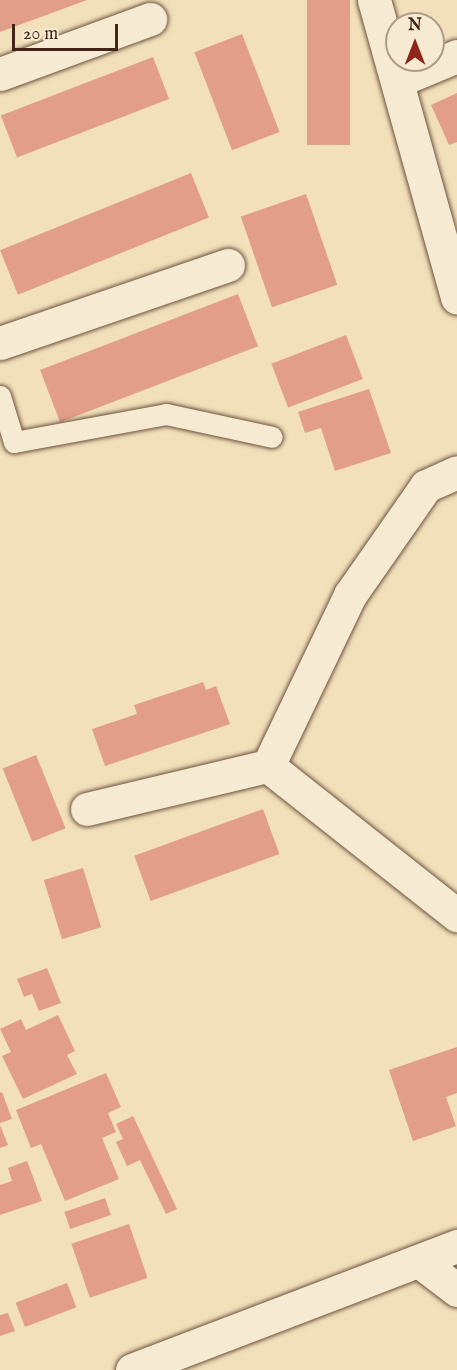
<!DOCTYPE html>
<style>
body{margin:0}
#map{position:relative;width:457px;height:1370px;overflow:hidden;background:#f1e0b9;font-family:"IM FELL English",serif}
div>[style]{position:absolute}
.building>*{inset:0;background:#e39e89;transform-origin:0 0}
.roads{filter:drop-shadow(0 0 2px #6e5340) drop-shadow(0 0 2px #6e5340)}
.service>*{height:21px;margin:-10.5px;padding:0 10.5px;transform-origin:10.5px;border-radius:10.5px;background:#f6ebd2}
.minor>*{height:33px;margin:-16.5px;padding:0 16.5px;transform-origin:16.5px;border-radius:16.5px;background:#f6ebd2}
span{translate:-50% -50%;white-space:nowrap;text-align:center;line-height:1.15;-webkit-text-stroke:4.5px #f6ebd2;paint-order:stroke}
.north{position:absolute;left:385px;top:12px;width:60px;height:60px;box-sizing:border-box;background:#f6ebd2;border:2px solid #ae9b88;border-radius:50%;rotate:0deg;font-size:16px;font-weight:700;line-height:24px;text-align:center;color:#432418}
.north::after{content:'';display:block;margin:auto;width:21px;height:27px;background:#8f2418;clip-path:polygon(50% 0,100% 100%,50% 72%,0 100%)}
.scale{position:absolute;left:12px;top:24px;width:106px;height:27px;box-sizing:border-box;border:3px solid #432418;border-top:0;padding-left:8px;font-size:18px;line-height:21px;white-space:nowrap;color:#432418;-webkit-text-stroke:4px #f6ebd2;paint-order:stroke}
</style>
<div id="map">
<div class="building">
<i style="clip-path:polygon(0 0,87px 0,0 32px)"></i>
<i style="left:307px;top:0;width:43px;height:145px"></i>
<i style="left:242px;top:34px;width:105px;height:51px;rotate:69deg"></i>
<i style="left:153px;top:57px;width:45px;height:163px;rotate:69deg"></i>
<i style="clip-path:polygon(457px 93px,457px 142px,449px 145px,431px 105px)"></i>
<i style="left:191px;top:173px;width:48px;height:206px;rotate:68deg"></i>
<i style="left:306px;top:194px;width:96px;height:69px;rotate:71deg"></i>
<i style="left:238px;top:294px;width:56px;height:212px;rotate:69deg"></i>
<i style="left:346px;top:335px;width:47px;height:80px;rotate:69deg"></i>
<i style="clip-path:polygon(369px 389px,391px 453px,335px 471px,321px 428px,305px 433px,298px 412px)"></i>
<i style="clip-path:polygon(203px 682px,206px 690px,216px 686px,230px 724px,105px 766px,92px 729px,137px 714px,134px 705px)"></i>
<i style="left:36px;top:755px;width:79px;height:36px;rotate:68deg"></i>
<i style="left:263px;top:809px;width:48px;height:137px;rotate:70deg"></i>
<i style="left:83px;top:868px;width:62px;height:41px;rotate:73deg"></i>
<i style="clip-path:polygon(47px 968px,61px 1003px,39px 1011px,32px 994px,24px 997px,17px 979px)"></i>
<i style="clip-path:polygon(58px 1015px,75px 1051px,67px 1055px,77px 1074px,23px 1099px,2px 1056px,11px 1052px,0 1029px,21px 1019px,26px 1030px)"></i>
<i style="clip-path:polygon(457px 1047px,457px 1093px,446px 1097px,456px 1126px,413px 1141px,389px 1070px)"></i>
<i style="clip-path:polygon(106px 1073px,121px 1107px,108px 1113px,116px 1132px,102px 1138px,119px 1179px,65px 1201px,41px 1144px,31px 1148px,16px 1110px)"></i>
<i style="clip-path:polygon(2px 1092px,12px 1119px,0 1123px,0 1093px)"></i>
<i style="clip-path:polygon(133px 1116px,177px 1209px,166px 1214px,140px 1160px,127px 1166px,116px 1142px,123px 1139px,116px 1124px)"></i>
<i style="clip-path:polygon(0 1125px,8px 1145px,0 1148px)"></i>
<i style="clip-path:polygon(27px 1161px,42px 1201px,0 1215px,0 1185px,12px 1181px,8px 1168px)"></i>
<i style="left:105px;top:1198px;width:18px;height:43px;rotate:71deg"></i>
<i style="left:129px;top:1224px;width:57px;height:61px;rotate:71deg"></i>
<i style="left:67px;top:1283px;width:26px;height:55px;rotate:69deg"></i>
<i style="clip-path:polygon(8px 1313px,15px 1331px,0 1336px,0 1315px)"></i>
</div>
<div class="roads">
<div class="service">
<i style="left:0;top:396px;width:48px;rotate:73.1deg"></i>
<i style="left:14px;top:442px;width:155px;rotate:-10.4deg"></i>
<i style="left:166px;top:414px;width:108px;rotate:12.2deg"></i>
</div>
<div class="minor">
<i style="left:374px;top:0;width:309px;rotate:74.4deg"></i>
<i style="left:0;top:74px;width:160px;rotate:-20.1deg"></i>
<i style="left:397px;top:81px;width:65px;rotate:-22.6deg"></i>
<i style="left:0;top:343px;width:241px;rotate:-18.9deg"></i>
<i style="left:268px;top:766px;width:190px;rotate:-64.4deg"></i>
<i style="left:350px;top:595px;width:133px;rotate:-55.1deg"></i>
<i style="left:426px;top:486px;width:34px;rotate:-24deg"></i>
<i style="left:87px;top:809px;width:186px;rotate:-13.4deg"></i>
<i style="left:268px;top:766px;width:241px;rotate:38.3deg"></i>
<i style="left:419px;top:1261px;width:48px;rotate:37.3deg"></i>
<i style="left:132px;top:1370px;width:348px;rotate:-20.9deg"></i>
</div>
</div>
<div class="north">N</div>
<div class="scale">20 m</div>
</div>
